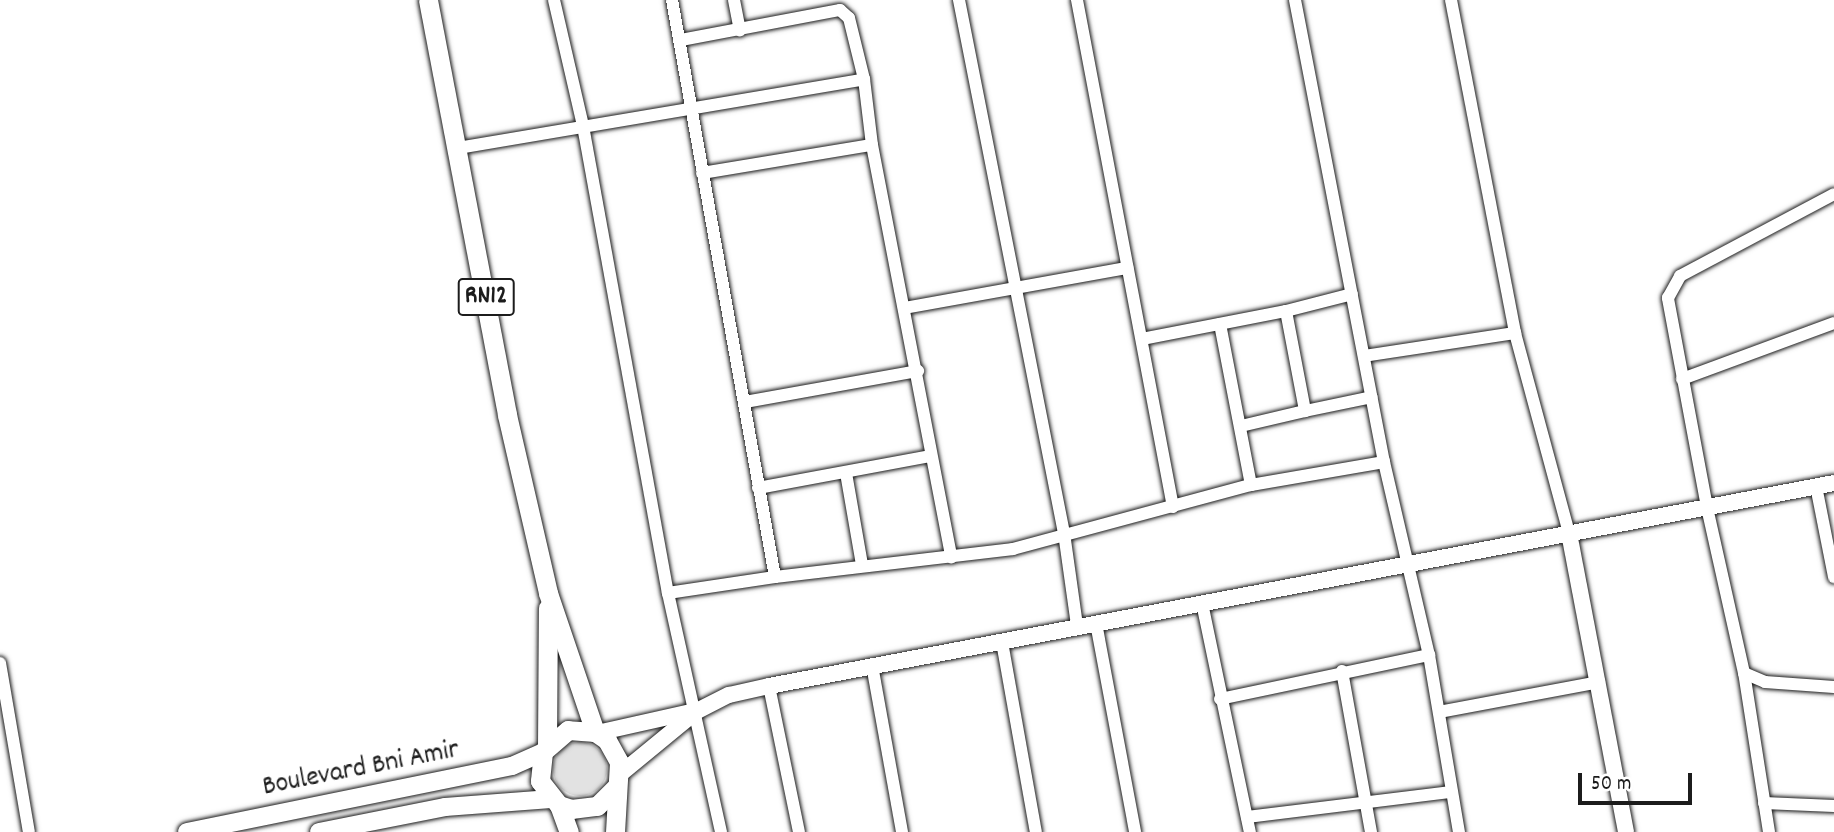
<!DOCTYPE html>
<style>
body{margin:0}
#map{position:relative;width:1834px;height:832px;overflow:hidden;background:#fff;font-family:Dekko,sans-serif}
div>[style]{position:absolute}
.green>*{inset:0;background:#e2e2e2}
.round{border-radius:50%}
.roads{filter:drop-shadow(0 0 2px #1c1c1c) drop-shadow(0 0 2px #1c1c1c)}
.minor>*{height:12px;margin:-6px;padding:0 6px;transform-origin:6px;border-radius:6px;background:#fff}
.tertiary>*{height:16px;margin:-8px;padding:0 8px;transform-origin:8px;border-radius:8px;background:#fff}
.secondary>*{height:18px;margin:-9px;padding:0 9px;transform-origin:9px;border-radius:9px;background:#fff}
.primary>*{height:19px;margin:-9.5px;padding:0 9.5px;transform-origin:9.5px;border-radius:9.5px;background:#fff}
span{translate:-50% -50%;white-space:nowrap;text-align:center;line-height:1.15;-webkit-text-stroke:5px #fff;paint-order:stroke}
.shield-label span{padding:2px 5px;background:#fff;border:2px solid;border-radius:5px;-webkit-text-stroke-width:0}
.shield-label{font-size:26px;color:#1c1c1c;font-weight:700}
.street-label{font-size:28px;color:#1c1c1c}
.scale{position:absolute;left:1578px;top:773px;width:114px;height:32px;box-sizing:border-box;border:4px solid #1c1c1c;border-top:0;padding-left:9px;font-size:21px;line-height:24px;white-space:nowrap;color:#1c1c1c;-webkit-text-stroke:5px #fff;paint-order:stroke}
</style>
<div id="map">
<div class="green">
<i class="round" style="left:553px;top:742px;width:54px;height:54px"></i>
</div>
<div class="roads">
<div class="minor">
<i style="left:554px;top:0;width:129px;rotate:77deg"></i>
<i style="left:583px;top:126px;width:475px;rotate:79.7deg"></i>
<i style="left:668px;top:593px;width:245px;rotate:77.5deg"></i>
<i style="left:734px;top:0;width:31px;rotate:79deg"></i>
<i style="left:959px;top:0;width:543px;rotate:78.86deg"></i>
<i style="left:1064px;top:533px;width:94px;rotate:82deg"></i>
<i style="left:1077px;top:0;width:516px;rotate:79.28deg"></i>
<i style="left:1295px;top:0;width:470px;rotate:79.1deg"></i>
<i style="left:1384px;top:462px;width:198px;rotate:76.9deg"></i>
<i style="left:1429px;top:655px;width:180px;rotate:80.4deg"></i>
<i style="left:1451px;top:0;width:339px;rotate:79.1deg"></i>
<i style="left:1515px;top:333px;width:207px;rotate:74.9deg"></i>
<i style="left:681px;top:40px;width:162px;rotate:-10.7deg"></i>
<i style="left:840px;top:10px;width:12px;rotate:42deg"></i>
<i style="left:849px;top:18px;width:63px;rotate:76.2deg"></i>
<i style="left:458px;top:148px;width:412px;rotate:-9.6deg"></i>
<i style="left:864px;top:79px;width:66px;rotate:83.1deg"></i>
<i style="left:872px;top:145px;width:420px;rotate:79.1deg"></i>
<i style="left:702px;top:173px;width:172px;rotate:-9.4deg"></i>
<i style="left:904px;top:308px;width:227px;rotate:-10.2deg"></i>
<i style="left:1286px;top:311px;width:68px;rotate:-14.4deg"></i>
<i style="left:1220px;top:324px;width:164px;rotate:79.1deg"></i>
<i style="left:1142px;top:339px;width:147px;rotate:-11deg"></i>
<i style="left:1286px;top:311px;width:102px;rotate:79.2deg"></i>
<i style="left:1305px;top:411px;width:68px;rotate:-11.8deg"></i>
<i style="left:1364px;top:356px;width:153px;rotate:-8.7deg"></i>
<i style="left:1682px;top:379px;width:162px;rotate:-20.2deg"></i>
<i style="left:745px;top:402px;width:176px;rotate:-10.2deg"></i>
<i style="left:1241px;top:426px;width:66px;rotate:-13.2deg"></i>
<i style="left:846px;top:473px;width:93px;rotate:80.1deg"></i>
<i style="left:1816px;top:486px;width:93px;rotate:78.8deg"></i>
<i style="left:758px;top:488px;width:176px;rotate:-10.5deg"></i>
<i style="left:775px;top:577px;width:240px;rotate:-6.7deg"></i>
<i style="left:1013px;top:549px;width:246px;rotate:-15.1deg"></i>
<i style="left:1251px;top:485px;width:135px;rotate:-9.8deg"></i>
<i style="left:668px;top:593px;width:108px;rotate:-8.5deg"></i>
<i style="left:775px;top:577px;width:586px;rotate:-100.12deg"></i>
<i style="left:1202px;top:603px;width:234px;rotate:78.2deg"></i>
<i style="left:1096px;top:623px;width:213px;rotate:79.4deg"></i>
<i style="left:1002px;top:642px;width:193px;rotate:79.9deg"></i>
<i style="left:0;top:663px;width:171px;rotate:80.3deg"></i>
<i style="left:872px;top:665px;width:170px;rotate:79.8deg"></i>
<i style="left:1342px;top:671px;width:164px;rotate:79.8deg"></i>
<i style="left:1744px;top:673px;width:23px;rotate:23deg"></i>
<i style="left:1765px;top:682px;width:69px;rotate:4.1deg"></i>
<i style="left:769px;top:686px;width:149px;rotate:78.4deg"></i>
<i style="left:1220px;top:699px;width:214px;rotate:-11.9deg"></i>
<i style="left:1439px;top:712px;width:163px;rotate:-10.6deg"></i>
<i style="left:1764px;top:803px;width:70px;rotate:2.5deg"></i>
<i style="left:1247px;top:817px;width:206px;rotate:-7deg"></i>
<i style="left:1769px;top:832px;width:161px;rotate:-98.9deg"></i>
<i style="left:1744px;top:673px;width:170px;rotate:-102.6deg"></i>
<i style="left:1707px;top:507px;width:213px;rotate:-100.6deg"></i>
<i style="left:1668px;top:298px;width:25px;rotate:-61deg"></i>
<i style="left:1680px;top:276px;width:174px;rotate:-28deg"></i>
</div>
<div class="tertiary">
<i style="left:1569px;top:533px;width:304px;rotate:79.2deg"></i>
<i style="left:597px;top:733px;width:96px;rotate:-12.6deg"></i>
<i style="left:619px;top:775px;width:101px;rotate:-39.4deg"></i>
<i style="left:697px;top:711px;width:36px;rotate:-27deg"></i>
<i style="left:729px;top:695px;width:41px;rotate:-12.7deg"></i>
<i style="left:769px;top:686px;width:1084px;rotate:-10.79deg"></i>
</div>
<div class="secondary">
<i style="left:187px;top:832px;width:332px;rotate:-11.5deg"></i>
<i style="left:512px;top:766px;width:34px;rotate:-24deg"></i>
<i style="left:319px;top:832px;width:128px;rotate:-11.2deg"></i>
<i style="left:445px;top:807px;width:106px;rotate:-4.3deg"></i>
</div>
<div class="primary">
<i style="left:428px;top:0;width:422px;rotate:79.2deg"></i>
<i style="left:507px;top:415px;width:183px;rotate:77deg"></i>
<i style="left:548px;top:593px;width:147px;rotate:71.3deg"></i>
<i style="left:547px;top:745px;width:137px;rotate:-89.6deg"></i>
<i style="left:559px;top:805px;width:29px;rotate:70deg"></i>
<i style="left:615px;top:832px;width:70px;rotate:-86.7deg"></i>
<i style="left:619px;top:762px;width:25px;rotate:-119deg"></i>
<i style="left:607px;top:740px;width:14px;rotate:-146deg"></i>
<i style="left:595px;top:732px;width:27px;rotate:-176deg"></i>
<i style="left:568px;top:730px;width:33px;rotate:139deg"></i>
<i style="left:543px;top:752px;width:29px;rotate:96deg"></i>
<i style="left:540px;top:781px;width:31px;rotate:52deg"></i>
<i style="left:559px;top:805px;width:13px;rotate:18deg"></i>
<i style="left:571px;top:809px;width:26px;rotate:-7deg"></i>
<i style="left:597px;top:806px;width:27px;rotate:-45deg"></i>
</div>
</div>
<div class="shield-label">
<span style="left:486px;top:297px">RN12</span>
</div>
<div class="street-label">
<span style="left:361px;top:770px;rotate:-11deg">Boulevard Bni Amir</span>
</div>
<div class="scale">50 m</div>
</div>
